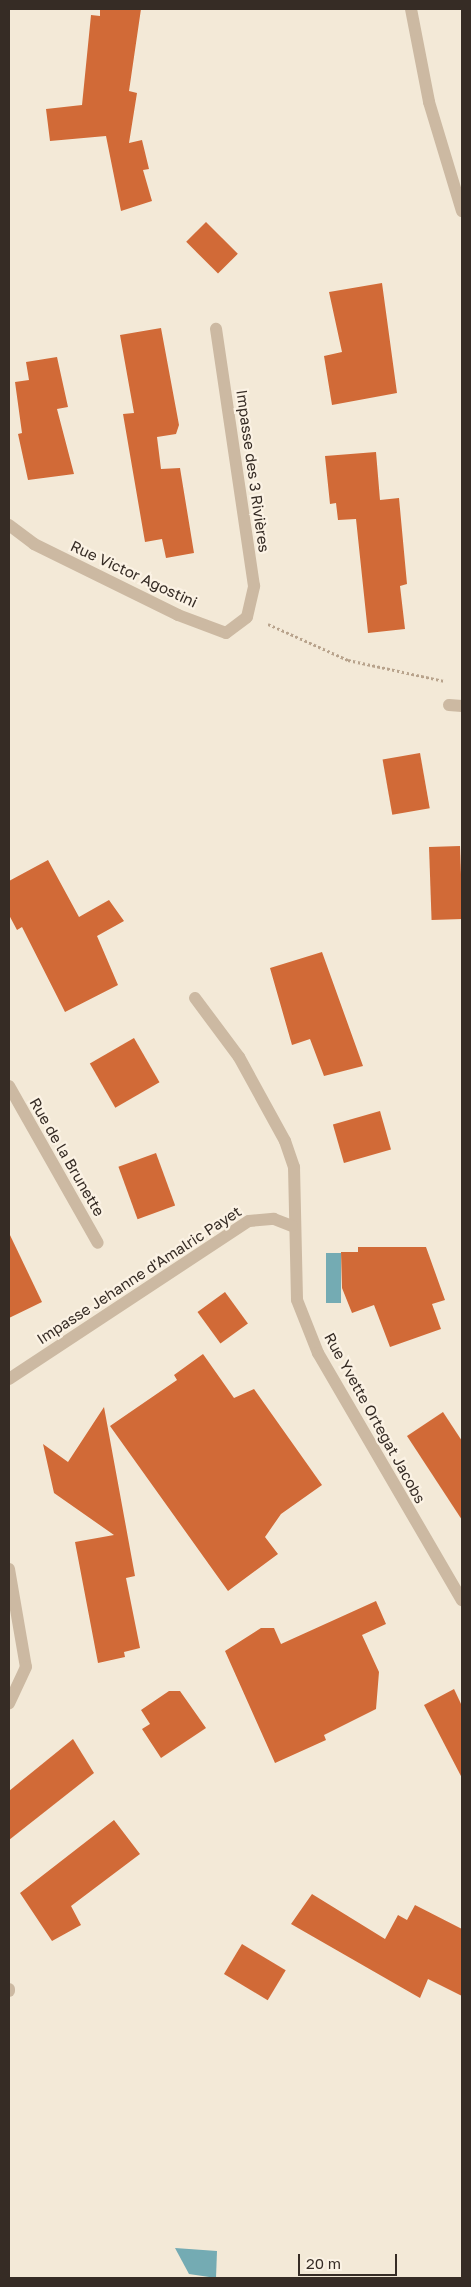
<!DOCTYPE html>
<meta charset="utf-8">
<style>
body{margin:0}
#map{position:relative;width:471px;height:2287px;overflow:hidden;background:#f3e9d7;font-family:"Golos Text",sans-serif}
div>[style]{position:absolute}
.water>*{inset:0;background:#74abb3;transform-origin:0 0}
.building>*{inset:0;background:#d16a37;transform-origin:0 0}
.path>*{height:3px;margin-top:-1.5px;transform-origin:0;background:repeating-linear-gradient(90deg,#b8a38c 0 2.5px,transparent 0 5px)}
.service>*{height:12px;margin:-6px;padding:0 6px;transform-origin:6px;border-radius:6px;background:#ccb9a2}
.minor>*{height:12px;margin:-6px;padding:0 6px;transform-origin:6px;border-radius:6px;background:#ccb9a2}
span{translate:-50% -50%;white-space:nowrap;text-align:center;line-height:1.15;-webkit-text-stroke:4.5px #fbf2e4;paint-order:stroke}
.street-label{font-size:15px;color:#362c25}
.frame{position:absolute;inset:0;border:10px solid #362c25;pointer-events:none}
.scale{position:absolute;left:298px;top:2254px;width:99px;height:22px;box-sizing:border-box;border:2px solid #362c25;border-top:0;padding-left:6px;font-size:15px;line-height:18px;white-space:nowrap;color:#362c25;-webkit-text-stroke:4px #fbf2e4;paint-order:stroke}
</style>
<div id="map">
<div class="water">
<i style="left:326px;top:1253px;width:15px;height:50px"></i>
<i style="clip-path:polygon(175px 2248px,217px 2251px,216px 2278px,189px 2274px)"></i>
</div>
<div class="building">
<i style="clip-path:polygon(100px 9px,141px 9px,129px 91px,137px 93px,129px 143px,142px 140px,149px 169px,143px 170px,152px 201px,121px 211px,106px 136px,50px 141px,46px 109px,82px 105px,91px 15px,100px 16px)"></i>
<i style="left:206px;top:222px;width:45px;height:28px;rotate:45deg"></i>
<i style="clip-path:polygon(382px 283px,397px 393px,332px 405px,324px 356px,342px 352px,329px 292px)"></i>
<i style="clip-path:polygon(161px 328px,179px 425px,176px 434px,157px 437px,161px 469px,180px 468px,194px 553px,166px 558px,162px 539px,145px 542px,123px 414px,134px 413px,120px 335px)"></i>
<i style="clip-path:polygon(57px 357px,68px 407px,57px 409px,74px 474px,28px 480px,18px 434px,22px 433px,15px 382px,29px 380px,26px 362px)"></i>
<i style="clip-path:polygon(376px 452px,380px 500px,399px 498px,407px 584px,400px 586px,405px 629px,368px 633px,356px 519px,338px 520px,336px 503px,330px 504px,325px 456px)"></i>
<i style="left:420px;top:753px;width:56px;height:38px;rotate:80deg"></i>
<i style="left:460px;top:846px;width:73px;height:31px;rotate:88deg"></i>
<i style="clip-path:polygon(48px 860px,79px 917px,109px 900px,124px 921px,97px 936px,118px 985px,65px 1012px,22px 927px,17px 930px,9px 915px,9px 881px)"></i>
<i style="clip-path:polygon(322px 952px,363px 1066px,324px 1076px,310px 1039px,292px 1045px,270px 968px)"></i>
<i style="left:134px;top:1038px;width:51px;height:51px;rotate:60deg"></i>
<i style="left:380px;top:1111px;width:40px;height:49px;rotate:74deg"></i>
<i style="left:156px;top:1153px;width:56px;height:40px;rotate:70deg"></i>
<i style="clip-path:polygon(9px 1233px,42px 1302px,9px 1318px)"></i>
<i style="clip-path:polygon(358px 1247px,426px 1247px,445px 1300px,432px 1304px,441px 1329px,390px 1347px,374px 1305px,352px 1313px,342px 1288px,341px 1252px,358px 1252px)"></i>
<i style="left:225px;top:1292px;width:39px;height:34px;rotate:54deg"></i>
<i style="clip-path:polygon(203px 1354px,234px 1398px,254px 1389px,322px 1485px,281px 1514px,265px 1537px,278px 1554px,228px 1591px,110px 1426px,177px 1380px,174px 1375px)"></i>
<i style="clip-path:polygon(104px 1407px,135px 1576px,126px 1578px,140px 1648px,124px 1652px,125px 1657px,98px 1663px,75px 1542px,114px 1535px,54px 1493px,43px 1444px,68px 1462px)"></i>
<i style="clip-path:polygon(443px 1412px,462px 1441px,462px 1520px,407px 1436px)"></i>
<i style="clip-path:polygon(376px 1601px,386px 1624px,362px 1635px,379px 1672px,376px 1709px,324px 1735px,326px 1740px,275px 1763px,225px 1651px,261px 1628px,274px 1628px,281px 1644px)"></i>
<i style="clip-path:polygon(454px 1689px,462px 1706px,462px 1778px,424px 1705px)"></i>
<i style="clip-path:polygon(169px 1691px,180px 1691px,206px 1728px,161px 1758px,142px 1729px,150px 1724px,141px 1710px)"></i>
<i style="clip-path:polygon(73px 1739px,94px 1773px,9px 1840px,9px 1791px)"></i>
<i style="clip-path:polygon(114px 1820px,140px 1854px,71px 1906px,81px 1925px,52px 1941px,20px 1893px)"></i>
<i style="clip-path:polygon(312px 1894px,385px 1939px,398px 1915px,407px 1920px,415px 1905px,462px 1929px,462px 1996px,428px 1979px,420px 1998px,291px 1924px)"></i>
<i style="left:242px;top:1944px;width:51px;height:35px;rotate:31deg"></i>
</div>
<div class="path">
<i style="left:268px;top:624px;width:88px;rotate:24.2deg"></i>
<i style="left:348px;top:660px;width:98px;rotate:12.3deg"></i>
</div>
<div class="service">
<i style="left:449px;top:705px;width:13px;rotate:4deg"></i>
</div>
<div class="minor">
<i style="left:411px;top:9px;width:95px;rotate:79deg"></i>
<i style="left:429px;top:102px;width:114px;rotate:73.2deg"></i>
<i style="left:9px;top:525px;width:31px;rotate:37deg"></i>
<i style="left:34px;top:544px;width:161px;rotate:26.2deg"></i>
<i style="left:178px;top:615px;width:51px;rotate:20.6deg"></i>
<i style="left:226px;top:633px;width:26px;rotate:-37deg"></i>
<i style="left:247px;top:617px;width:32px;rotate:-77deg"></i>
<i style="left:254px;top:586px;width:260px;rotate:-98.4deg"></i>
<i style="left:195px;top:998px;width:74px;rotate:53.3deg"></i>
<i style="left:239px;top:1057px;width:96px;rotate:61.3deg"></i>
<i style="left:285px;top:1141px;width:28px;rotate:71deg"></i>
<i style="left:294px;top:1167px;width:133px;rotate:88.7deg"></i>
<i style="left:297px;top:1300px;width:57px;rotate:68.4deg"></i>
<i style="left:318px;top:1353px;width:286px;rotate:59.8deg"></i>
<i style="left:9px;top:1086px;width:180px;rotate:60.5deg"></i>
<i style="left:9px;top:1379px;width:287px;rotate:-33.4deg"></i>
<i style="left:249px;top:1221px;width:25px;rotate:-5deg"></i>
<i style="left:274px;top:1219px;width:19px;rotate:21deg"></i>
<i style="left:9px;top:1569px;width:99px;rotate:80.2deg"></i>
<i style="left:26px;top:1667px;width:40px;rotate:115deg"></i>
<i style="left:9px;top:1989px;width:2px;rotate:90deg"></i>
</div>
<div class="street-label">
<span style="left:253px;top:471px;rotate:82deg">Impasse des 3 Rivières</span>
<span style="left:134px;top:574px;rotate:25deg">Rue Victor Agostini</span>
<span style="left:67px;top:1157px;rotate:60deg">Rue de la Brunette</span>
<span style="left:139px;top:1275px;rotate:-33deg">Impasse Jehanne d'Amalric Payet</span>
<span style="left:375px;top:1418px;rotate:61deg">Rue Yvette Ortegat Jacobs</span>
</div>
<div class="frame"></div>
<div class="scale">20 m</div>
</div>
